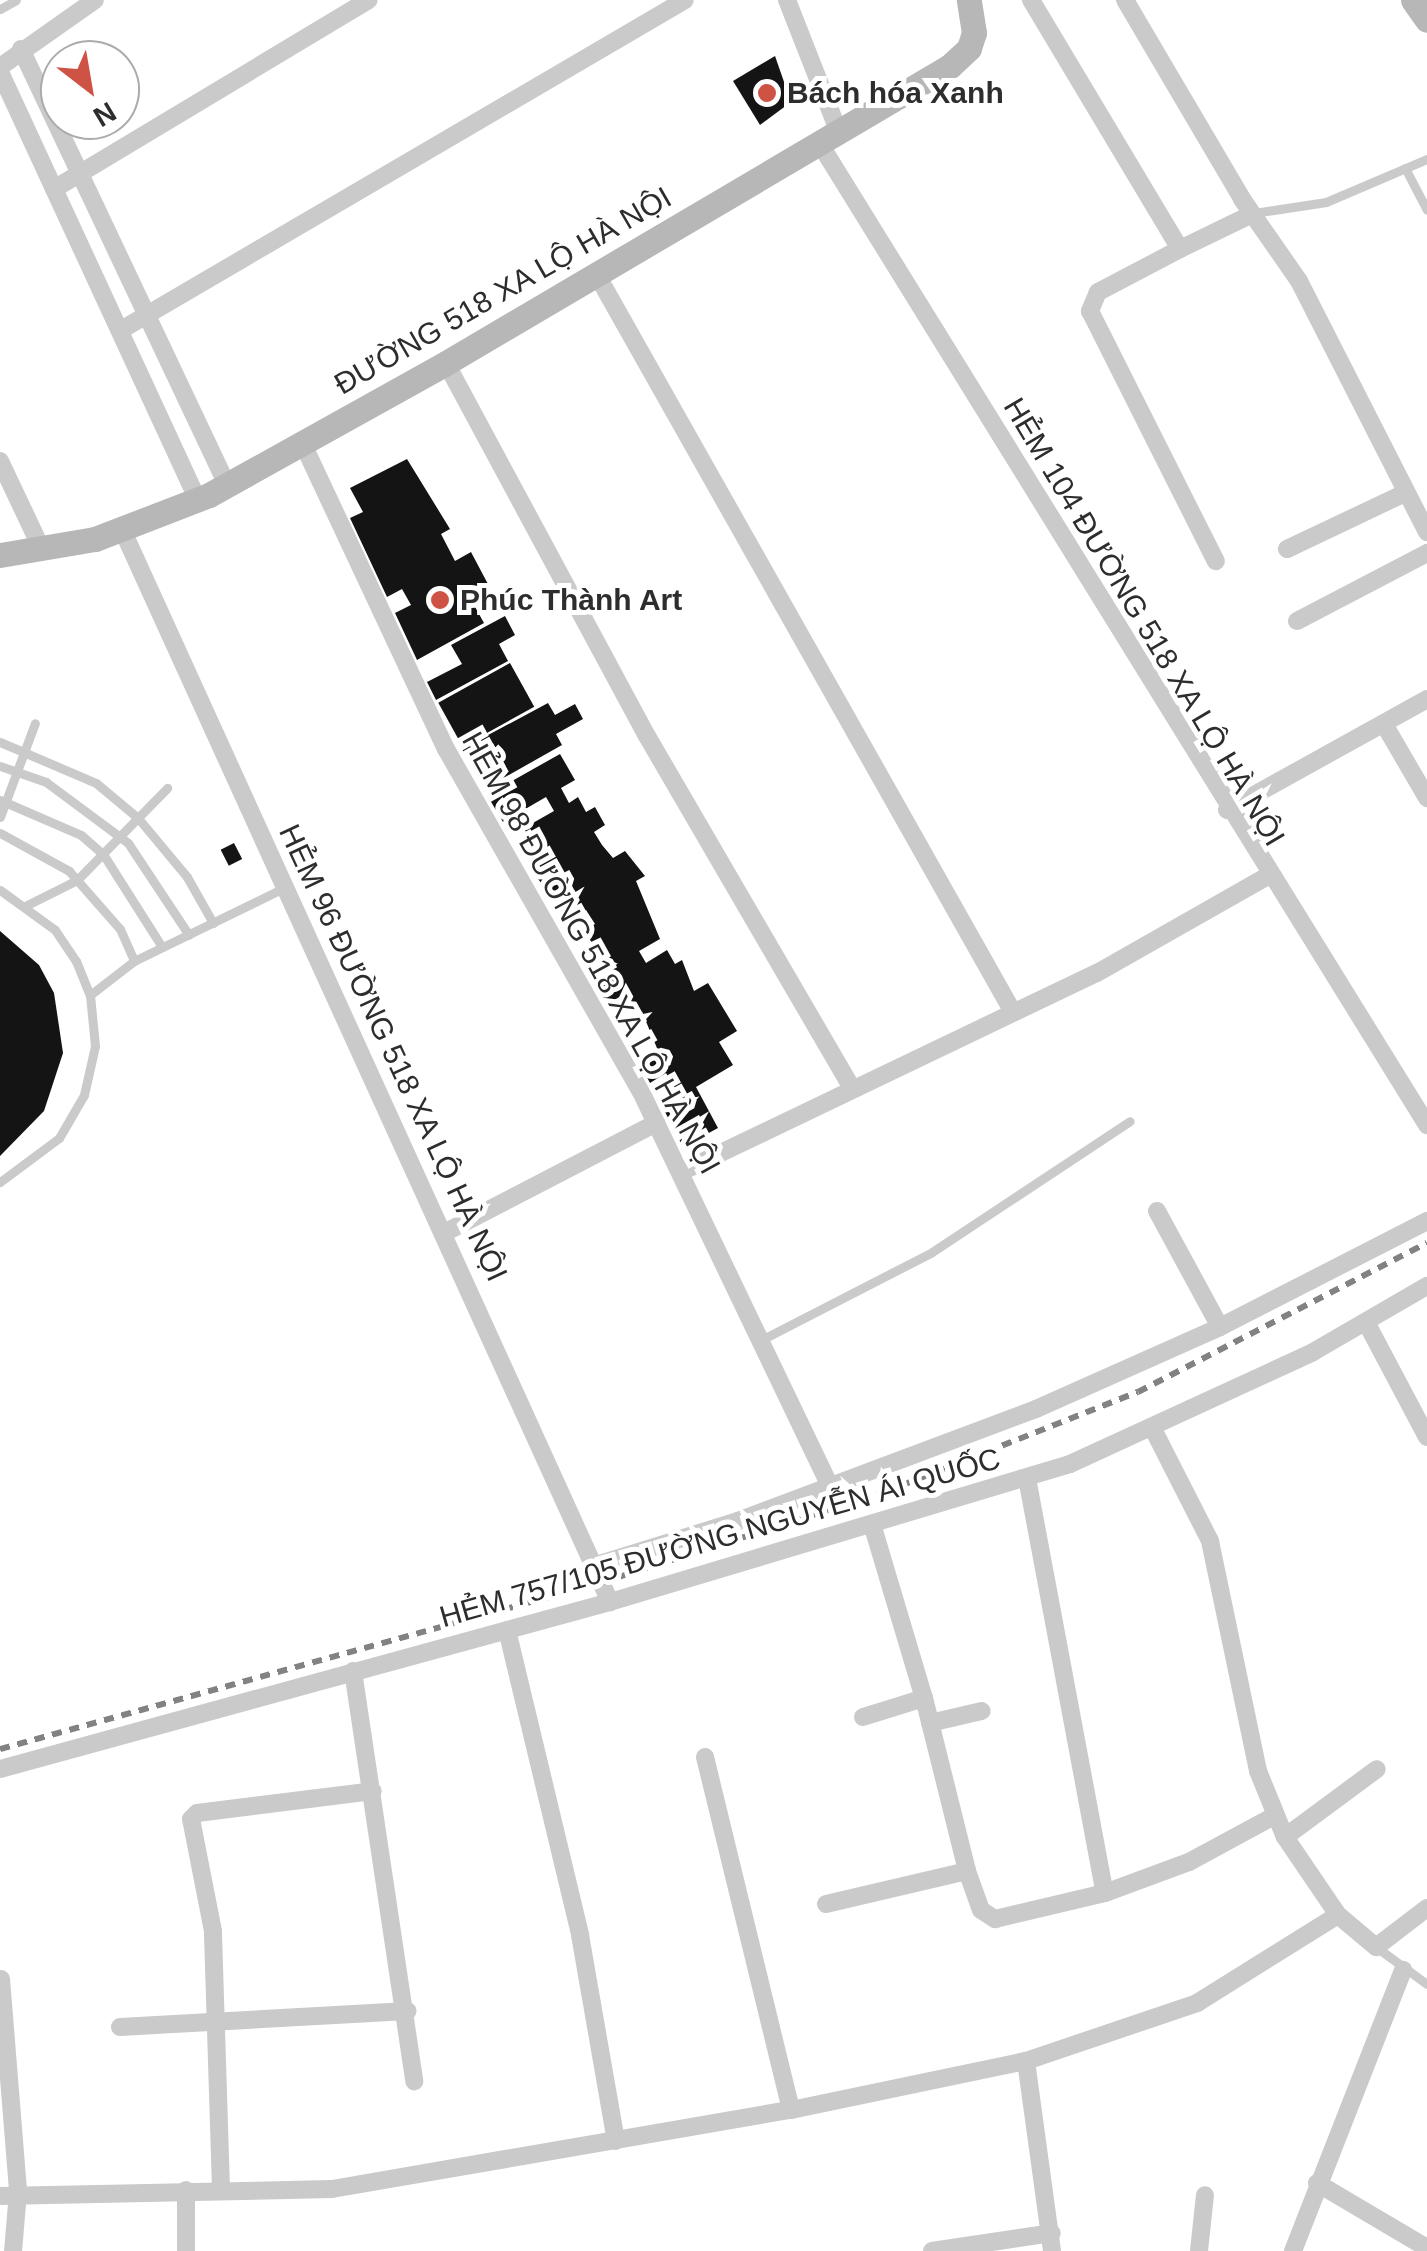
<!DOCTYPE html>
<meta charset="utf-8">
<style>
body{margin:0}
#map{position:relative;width:1427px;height:2251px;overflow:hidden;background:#fff;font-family:Helvetica,sans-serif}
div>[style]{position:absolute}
.building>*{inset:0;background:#141414;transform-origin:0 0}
.lane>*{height:9px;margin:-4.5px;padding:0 4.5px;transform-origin:4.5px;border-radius:4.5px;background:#cacaca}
.street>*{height:18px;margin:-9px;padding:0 9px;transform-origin:9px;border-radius:9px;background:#cacaca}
.secondary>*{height:25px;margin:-12.5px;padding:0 12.5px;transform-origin:12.5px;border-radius:12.5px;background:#b7b7b7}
.rail>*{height:6px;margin-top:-3px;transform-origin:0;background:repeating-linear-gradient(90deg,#828282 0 10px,transparent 0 18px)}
.dots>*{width:28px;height:28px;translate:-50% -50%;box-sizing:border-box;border:5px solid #fff;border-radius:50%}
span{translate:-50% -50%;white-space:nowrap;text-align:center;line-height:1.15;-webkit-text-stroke:10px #fff;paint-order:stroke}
.poi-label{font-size:30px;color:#2d2d2d;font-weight:700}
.left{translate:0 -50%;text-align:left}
.street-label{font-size:30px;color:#2d2d2d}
.north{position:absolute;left:40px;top:40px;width:100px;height:100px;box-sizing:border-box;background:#fff;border:2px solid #ababab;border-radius:50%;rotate:149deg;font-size:28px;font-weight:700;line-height:40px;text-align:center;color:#2d2d2d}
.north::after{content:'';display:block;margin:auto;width:35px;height:45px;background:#ce5345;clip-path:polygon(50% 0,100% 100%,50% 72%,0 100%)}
</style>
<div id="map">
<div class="building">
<i style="clip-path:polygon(775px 56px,791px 102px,760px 125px,733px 81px)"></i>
<i style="clip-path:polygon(407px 459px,450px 529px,441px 534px,455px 561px,471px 552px,489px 586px,469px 596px,484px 623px,417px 660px,395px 613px,411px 605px,402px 589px,387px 597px,350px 518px,363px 512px,350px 488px)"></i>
<i style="clip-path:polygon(505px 616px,515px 635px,499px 644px,508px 661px,436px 700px,427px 682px,462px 664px,451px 645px)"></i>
<i style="left:510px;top:663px;width:50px;height:82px;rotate:61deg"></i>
<i style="clip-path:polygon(548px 703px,555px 715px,575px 704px,583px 719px,556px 734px,562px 745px,484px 789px,462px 749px)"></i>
<i style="clip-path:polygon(560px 754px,575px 780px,561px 788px,569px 803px,578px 797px,586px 812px,595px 807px,605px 825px,594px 832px,602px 845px,613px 858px,625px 851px,645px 876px,636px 881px,660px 939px,639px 951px,646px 963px,667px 950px,675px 964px,682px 960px,694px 991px,708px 983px,737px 1031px,719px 1042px,733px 1065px,696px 1087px,718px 1128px,683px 1147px,662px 1106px,680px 1096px,666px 1073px,650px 1083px,640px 1064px,659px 1053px,645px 1019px,623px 995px,607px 1004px,592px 978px,608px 969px,584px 930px,595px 924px,586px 910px,570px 919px,558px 891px,551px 895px,530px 869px,541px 863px,524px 828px,554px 811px,546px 797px,503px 822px,487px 795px)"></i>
<i style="left:234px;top:843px;width:18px;height:15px;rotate:63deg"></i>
<i style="clip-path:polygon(0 931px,39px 965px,54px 993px,63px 1053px,44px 1111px,0 1156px)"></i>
</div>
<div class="lane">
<i style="left:0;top:9px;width:18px;rotate:-29deg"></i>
<i style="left:1405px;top:168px;width:47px;rotate:62.4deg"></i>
<i style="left:1254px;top:213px;width:73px;rotate:-8.7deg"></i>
<i style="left:1326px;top:202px;width:110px;rotate:-23.1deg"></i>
<i style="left:0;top:742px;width:104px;rotate:23.1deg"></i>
<i style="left:96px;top:783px;width:55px;rotate:39.8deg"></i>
<i style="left:138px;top:818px;width:77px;rotate:50.3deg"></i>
<i style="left:187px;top:877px;width:53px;rotate:60.5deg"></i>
<i style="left:0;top:766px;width:49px;rotate:19.2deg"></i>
<i style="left:46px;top:782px;width:102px;rotate:36.6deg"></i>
<i style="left:128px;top:843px;width:110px;rotate:56.5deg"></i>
<i style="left:0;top:800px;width:88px;rotate:23.4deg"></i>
<i style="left:81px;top:835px;width:29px;rotate:41deg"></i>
<i style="left:103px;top:854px;width:110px;rotate:57.6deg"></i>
<i style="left:0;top:817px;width:100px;rotate:-69.6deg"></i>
<i style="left:0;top:833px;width:79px;rotate:28.8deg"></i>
<i style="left:69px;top:871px;width:77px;rotate:48.7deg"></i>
<i style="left:120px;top:929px;width:35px;rotate:66deg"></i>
<i style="left:0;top:890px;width:68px;rotate:36deg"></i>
<i style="left:55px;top:930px;width:37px;rotate:56deg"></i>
<i style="left:76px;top:961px;width:37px;rotate:68deg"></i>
<i style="left:90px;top:995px;width:51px;rotate:84.4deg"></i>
<i style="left:95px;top:1046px;width:50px;rotate:102.7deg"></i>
<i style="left:84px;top:1095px;width:50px;rotate:120.2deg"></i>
<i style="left:59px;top:1138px;width:74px;rotate:143.3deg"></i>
<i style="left:27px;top:905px;width:56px;rotate:-26.6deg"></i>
<i style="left:77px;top:880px;width:129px;rotate:-45.6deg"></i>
<i style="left:90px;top:995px;width:56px;rotate:-37.7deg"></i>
<i style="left:134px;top:961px;width:167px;rotate:-26deg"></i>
<i style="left:763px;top:1339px;width:190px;rotate:-27.2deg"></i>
<i style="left:932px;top:1252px;width:237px;rotate:-33.5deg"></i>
<i style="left:1376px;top:1947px;width:63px;rotate:36deg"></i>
</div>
<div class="street">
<i style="left:787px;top:0;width:143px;rotate:68.6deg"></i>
<i style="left:1031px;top:0;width:290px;rotate:59.1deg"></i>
<i style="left:1180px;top:249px;width:93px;rotate:152.3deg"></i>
<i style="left:1098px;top:292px;width:21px;rotate:113deg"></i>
<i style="left:1090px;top:311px;width:280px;rotate:63.3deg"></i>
<i style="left:1125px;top:0;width:231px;rotate:59.5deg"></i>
<i style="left:1242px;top:199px;width:100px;rotate:55.2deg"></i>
<i style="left:1299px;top:281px;width:282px;rotate:63deg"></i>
<i style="left:21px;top:49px;width:484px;rotate:64.7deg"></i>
<i style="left:0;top:67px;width:116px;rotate:-35.2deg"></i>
<i style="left:0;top:72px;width:472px;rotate:65.2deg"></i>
<i style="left:820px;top:144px;width:1154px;rotate:58.25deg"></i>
<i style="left:54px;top:189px;width:367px;rotate:-31deg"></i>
<i style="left:1180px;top:249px;width:80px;rotate:-25.9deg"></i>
<i style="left:597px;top:275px;width:846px;rotate:60.56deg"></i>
<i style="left:121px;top:330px;width:653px;rotate:-30.33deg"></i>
<i style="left:446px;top:363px;width:424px;rotate:61.7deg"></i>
<i style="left:647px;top:736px;width:407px;rotate:59.8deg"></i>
<i style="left:303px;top:444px;width:337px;rotate:64.9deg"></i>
<i style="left:446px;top:749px;width:401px;rotate:60.4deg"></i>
<i style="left:644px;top:1098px;width:433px;rotate:64.4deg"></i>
<i style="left:0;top:461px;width:98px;rotate:64.7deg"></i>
<i style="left:122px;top:529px;width:1179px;rotate:65.54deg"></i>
<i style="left:1287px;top:549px;width:131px;rotate:-25.4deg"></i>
<i style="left:1297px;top:621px;width:147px;rotate:-27.6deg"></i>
<i style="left:1384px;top:724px;width:86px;rotate:59.8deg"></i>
<i style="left:1227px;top:810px;width:229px;rotate:-29deg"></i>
<i style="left:681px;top:1172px;width:461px;rotate:-25.6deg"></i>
<i style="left:1097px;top:973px;width:197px;rotate:-29.6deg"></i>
<i style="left:1157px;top:1211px;width:132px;rotate:61.5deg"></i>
<i style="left:444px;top:1233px;width:239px;rotate:-27.4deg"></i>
<i style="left:1366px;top:1322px;width:130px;rotate:62.1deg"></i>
<i style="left:1153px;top:1429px;width:126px;rotate:63deg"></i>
<i style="left:1210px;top:1541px;width:235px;rotate:78.2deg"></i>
<i style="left:1258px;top:1771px;width:71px;rotate:67.8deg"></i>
<i style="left:1285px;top:1837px;width:94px;rotate:55.8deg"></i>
<i style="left:1338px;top:1915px;width:50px;rotate:40.1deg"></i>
<i style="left:1376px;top:1947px;width:64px;rotate:-37.4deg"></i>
<i style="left:1027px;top:1478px;width:422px;rotate:79.4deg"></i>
<i style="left:872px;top:1524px;width:182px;rotate:73.4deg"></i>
<i style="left:596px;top:1565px;width:149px;rotate:-17.2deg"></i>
<i style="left:738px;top:1521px;width:318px;rotate:-20.6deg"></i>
<i style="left:1036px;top:1409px;width:201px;rotate:-24deg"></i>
<i style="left:1220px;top:1327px;width:233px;rotate:-27.1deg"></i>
<i style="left:507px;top:1630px;width:314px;rotate:76.5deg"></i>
<i style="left:580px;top:1935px;width:209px;rotate:80.1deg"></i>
<i style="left:353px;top:1671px;width:415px;rotate:81.5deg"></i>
<i style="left:863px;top:1717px;width:64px;rotate:-17.3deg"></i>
<i style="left:924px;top:1698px;width:178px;rotate:76deg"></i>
<i style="left:930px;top:1723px;width:53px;rotate:-13deg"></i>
<i style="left:705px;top:1757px;width:363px;rotate:76.3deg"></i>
<i style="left:0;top:1769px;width:632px;rotate:-15.31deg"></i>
<i style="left:610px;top:1602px;width:480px;rotate:-16.7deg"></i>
<i style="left:1070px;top:1464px;width:268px;rotate:-24.7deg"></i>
<i style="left:1313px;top:1352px;width:132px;rotate:-30.1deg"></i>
<i style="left:1285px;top:1837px;width:114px;rotate:-36.5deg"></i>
<i style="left:826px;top:1904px;width:145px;rotate:-13.2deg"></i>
<i style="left:967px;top:1871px;width:41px;rotate:70.3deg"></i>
<i style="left:981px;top:1910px;width:17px;rotate:33deg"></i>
<i style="left:995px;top:1919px;width:113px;rotate:-13.3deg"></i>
<i style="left:1105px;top:1893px;width:90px;rotate:-20.3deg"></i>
<i style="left:1189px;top:1862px;width:97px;rotate:-28.4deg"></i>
<i style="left:1px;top:1979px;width:214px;rotate:85.4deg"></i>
<i style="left:18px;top:2192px;width:59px;rotate:94.8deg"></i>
<i style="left:120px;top:2027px;width:288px;rotate:-3.2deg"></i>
<i style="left:1026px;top:2061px;width:192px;rotate:82.2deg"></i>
<i style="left:1317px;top:2183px;width:128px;rotate:30.6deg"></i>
<i style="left:221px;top:2189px;width:258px;rotate:-91.8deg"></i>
<i style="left:213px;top:1931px;width:114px;rotate:-101.1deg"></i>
<i style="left:191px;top:1819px;width:8px;rotate:-45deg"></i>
<i style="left:197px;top:1813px;width:177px;rotate:-7.1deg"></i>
<i style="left:0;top:2196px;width:332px;rotate:-1.2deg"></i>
<i style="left:332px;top:2189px;width:466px;rotate:-9.8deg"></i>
<i style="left:791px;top:2110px;width:240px;rotate:-11.8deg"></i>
<i style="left:1026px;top:2061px;width:181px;rotate:-18.7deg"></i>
<i style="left:1197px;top:2003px;width:166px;rotate:-32deg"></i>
<i style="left:186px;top:2251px;width:61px;rotate:-90deg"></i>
<i style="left:932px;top:2251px;width:121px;rotate:-8.5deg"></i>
<i style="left:1199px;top:2251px;width:56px;rotate:-83.9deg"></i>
<i style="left:1293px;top:2251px;width:302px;rotate:-68.6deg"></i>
</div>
<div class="secondary">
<i style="left:1413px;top:0;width:24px;rotate:55deg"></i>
<i style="left:0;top:555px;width:96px;rotate:-9.6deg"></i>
<i style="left:95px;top:539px;width:122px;rotate:-21.1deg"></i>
<i style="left:209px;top:495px;width:271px;rotate:-29.1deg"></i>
<i style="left:446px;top:363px;width:585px;rotate:-30.51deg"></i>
<i style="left:950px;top:66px;width:26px;rotate:-43deg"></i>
<i style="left:969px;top:48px;width:16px;rotate:-72deg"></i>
<i style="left:974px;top:33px;width:33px;rotate:-99deg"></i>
</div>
<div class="rail">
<i style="left:0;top:1749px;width:626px;rotate:-15.48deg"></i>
<i style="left:603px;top:1582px;width:296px;rotate:-17.7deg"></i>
<i style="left:885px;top:1492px;width:272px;rotate:-21.6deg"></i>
<i style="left:1138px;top:1392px;width:325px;rotate:-27.3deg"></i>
</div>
<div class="dots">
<i style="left:767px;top:93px;background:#ce5345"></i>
<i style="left:440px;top:600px;background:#ce5345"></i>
</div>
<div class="poi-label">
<span class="left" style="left:787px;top:93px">Bách hóa Xanh</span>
<span class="left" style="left:460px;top:600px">Phúc Thành Art</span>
</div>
<div class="street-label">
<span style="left:503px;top:291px;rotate:-30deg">ĐƯỜNG 518 XA LỘ HÀ NỘI</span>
<span style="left:1144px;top:622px;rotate:59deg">HẺM 104 ĐƯỜNG 518 XA LỘ HÀ NỘI</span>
<span style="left:591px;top:953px;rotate:61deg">HẺM 98 ĐƯỜNG 518 XA LỘ HÀ NỘI</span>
<span style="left:393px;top:1053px;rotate:65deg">HẺM 96 ĐƯỜNG 518 XA LỘ HÀ NỘI</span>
<span style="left:720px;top:1538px;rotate:-16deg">HẺM 757/105 ĐƯỜNG NGUYỄN ÁI QUỐC</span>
</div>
<div class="north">N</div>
</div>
